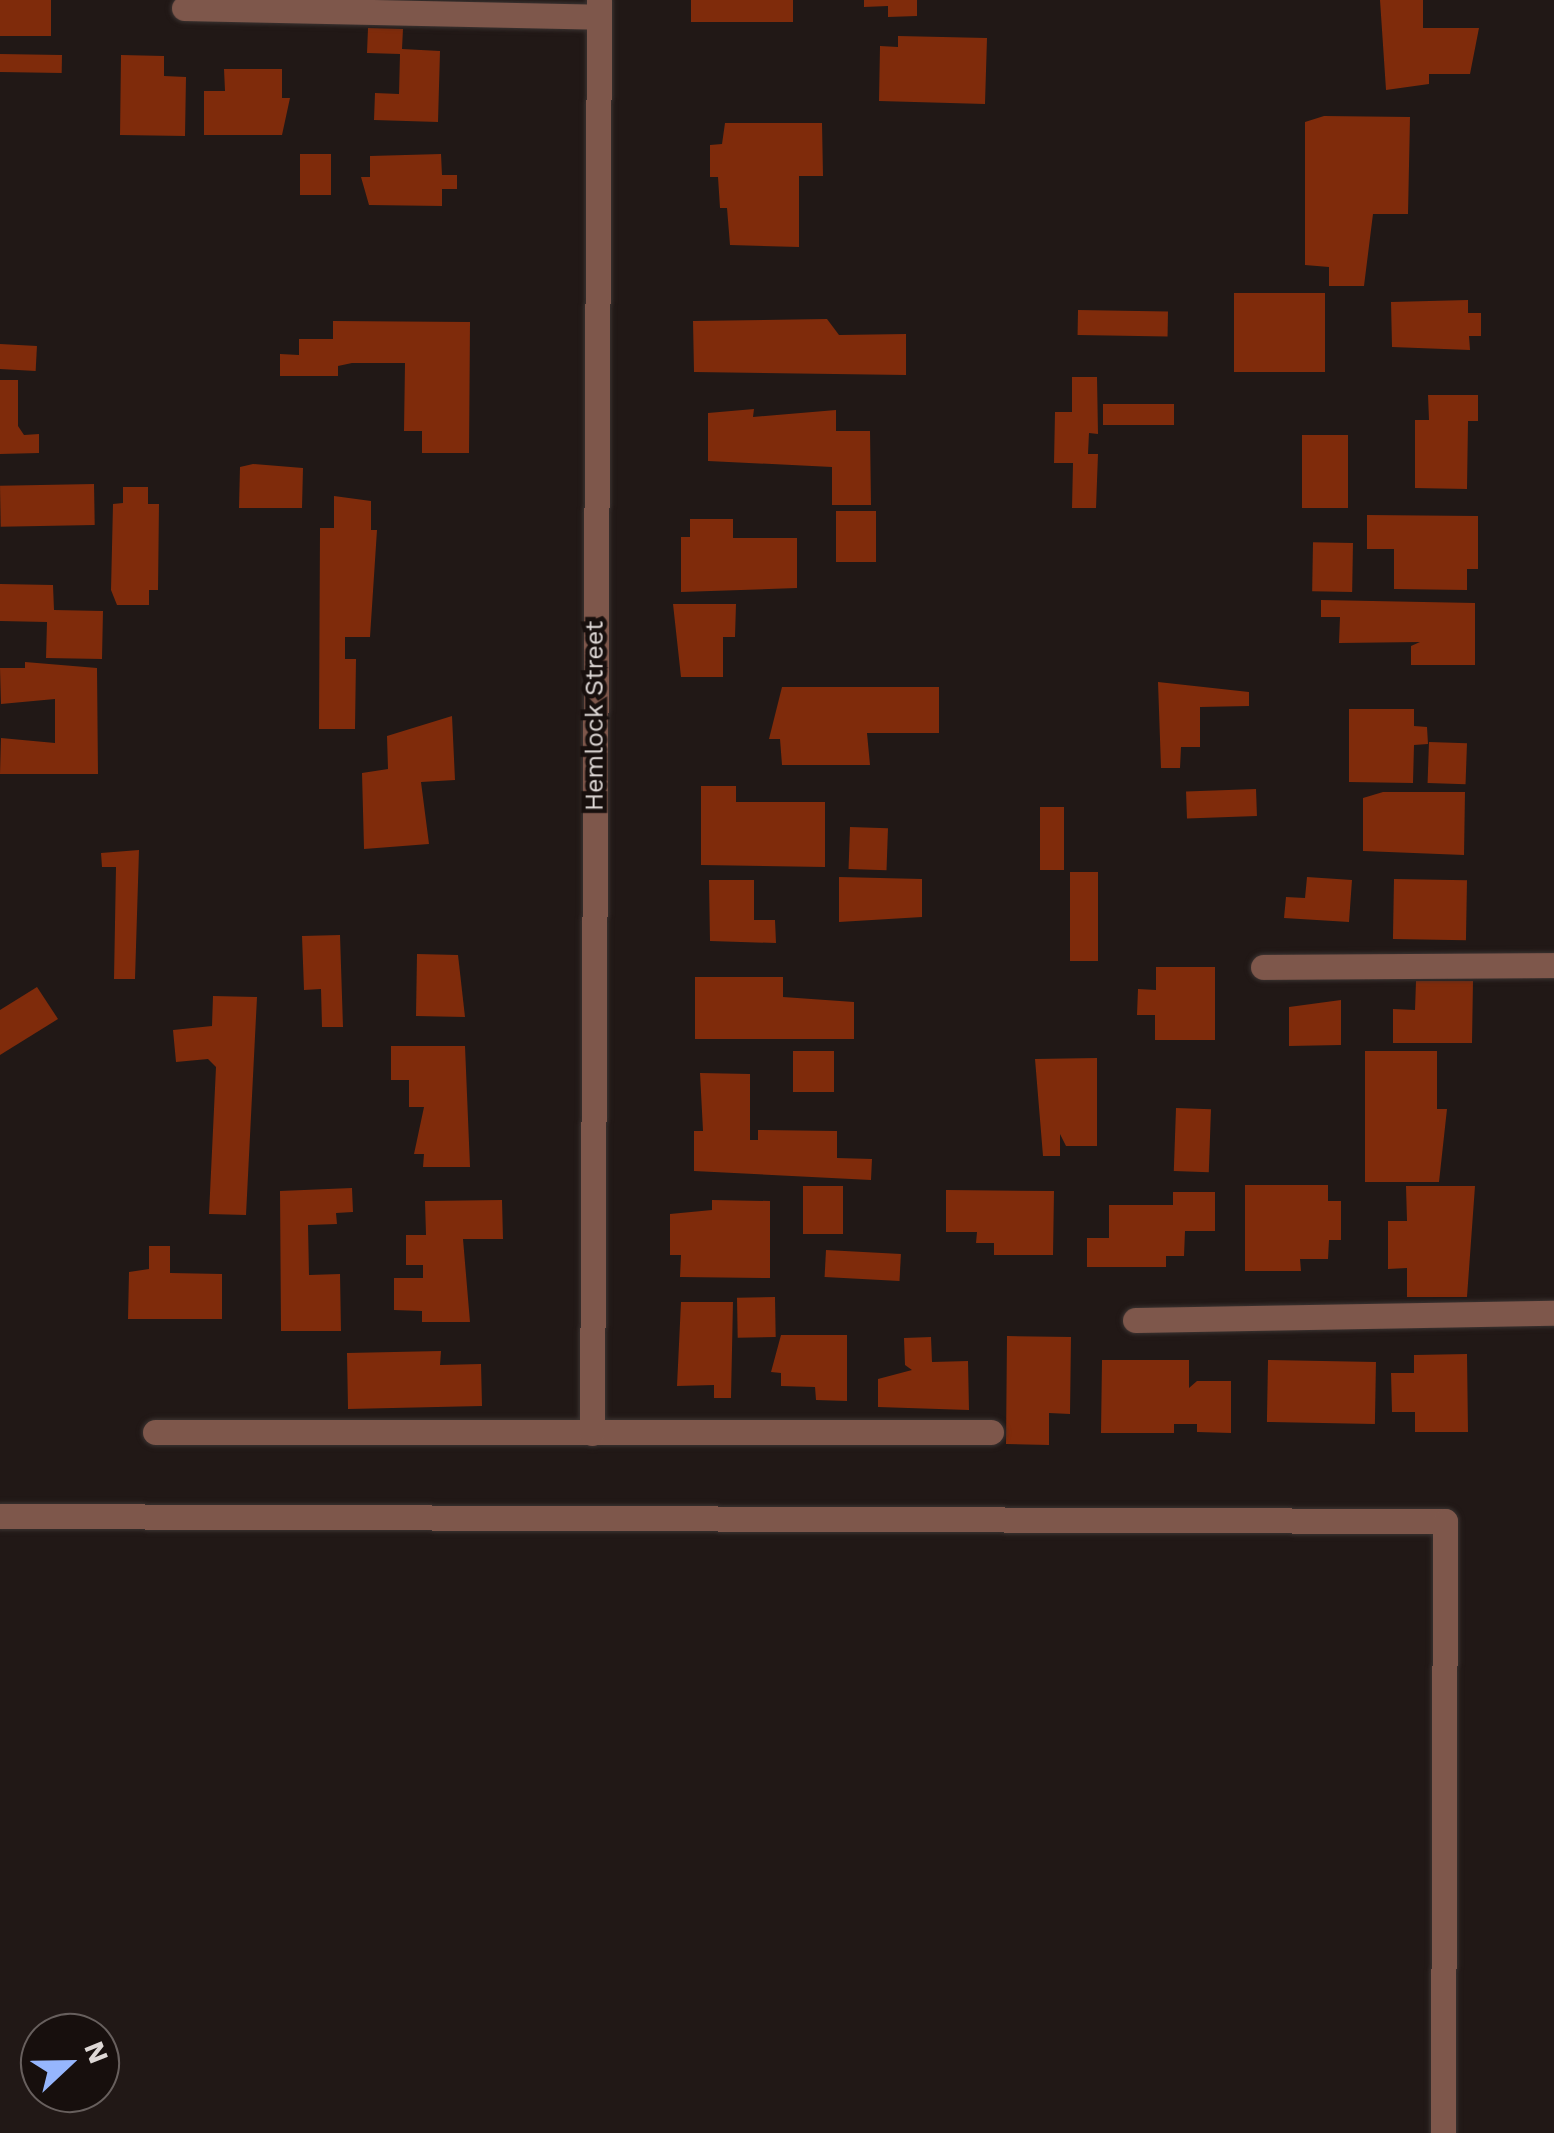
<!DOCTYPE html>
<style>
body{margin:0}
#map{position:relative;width:1554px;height:2133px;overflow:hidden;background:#211816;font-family:"Work Sans",sans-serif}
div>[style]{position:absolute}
.building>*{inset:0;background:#7f2b0b;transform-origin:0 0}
.roads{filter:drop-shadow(0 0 2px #3b3331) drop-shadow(0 0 2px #3b3331)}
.minor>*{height:25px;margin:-12.5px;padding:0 12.5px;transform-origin:12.5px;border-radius:12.5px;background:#7e574b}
span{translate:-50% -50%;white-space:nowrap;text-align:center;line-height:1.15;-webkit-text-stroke:9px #170f0d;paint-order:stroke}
.street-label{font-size:25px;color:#ded8d6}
.north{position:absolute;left:20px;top:2013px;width:100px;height:100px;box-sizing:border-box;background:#170f0d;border:2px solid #675f5d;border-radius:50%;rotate:68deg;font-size:28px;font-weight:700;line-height:40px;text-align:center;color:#ded8d6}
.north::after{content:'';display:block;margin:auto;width:35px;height:45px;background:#96b6fd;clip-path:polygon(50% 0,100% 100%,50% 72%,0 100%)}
</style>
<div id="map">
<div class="building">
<i style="left:0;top:0;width:51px;height:36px"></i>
<i style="left:691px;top:0;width:102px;height:22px"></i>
<i style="clip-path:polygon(864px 0,917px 0,917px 16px,888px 17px,888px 6px,864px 7px)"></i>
<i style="clip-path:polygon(1380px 0,1423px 0,1423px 28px,1479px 28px,1470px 74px,1429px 74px,1429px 84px,1386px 90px)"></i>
<i style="clip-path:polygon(368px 28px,403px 29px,402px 49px,440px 51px,438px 122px,374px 120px,375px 93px,399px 94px,400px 54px,367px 53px)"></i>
<i style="clip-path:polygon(898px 36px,987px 38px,985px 104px,879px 101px,880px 46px,898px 47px)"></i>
<i style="left:0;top:54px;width:62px;height:18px;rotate:1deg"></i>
<i style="clip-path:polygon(121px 55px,164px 56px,164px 76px,186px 77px,185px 136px,120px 135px)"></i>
<i style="clip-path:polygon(224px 69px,282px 69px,282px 98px,290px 98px,282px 135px,204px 135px,204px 91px,225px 91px)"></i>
<i style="clip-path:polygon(1324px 116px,1410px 117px,1408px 214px,1373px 214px,1364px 286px,1329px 286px,1329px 267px,1305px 265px,1305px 122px)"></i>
<i style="clip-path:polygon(725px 123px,822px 123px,823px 176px,799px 176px,799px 247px,730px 245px,727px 208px,720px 208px,718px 177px,710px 177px,710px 145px,722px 144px)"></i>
<i style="left:300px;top:154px;width:31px;height:41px"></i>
<i style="clip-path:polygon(441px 154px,442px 175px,457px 175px,457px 189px,442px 189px,442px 206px,369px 205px,361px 177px,370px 177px,370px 156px)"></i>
<i style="left:1234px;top:293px;width:91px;height:79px"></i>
<i style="clip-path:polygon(1468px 300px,1468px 313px,1481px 313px,1481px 336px,1469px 336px,1470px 350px,1392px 347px,1391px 302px)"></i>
<i style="left:1078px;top:310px;width:90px;height:25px;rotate:1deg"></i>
<i style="clip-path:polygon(827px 319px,839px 335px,906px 334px,906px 375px,694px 372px,693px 321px)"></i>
<i style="clip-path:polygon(333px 321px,470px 322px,469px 453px,422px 453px,422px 431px,404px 431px,405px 363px,352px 363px,338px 366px,338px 376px,280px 376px,280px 354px,299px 355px,299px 339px,333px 339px)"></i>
<i style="left:0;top:344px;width:37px;height:25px;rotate:3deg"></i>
<i style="clip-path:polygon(1072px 377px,1097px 377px,1098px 434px,1089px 433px,1088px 454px,1098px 454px,1096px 508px,1072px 508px,1073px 463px,1054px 463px,1055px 412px,1072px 412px)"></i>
<i style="clip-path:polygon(0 380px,18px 380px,18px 426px,24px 435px,39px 434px,39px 453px,0 454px)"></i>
<i style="clip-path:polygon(1428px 395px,1478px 395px,1478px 421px,1468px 421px,1467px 489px,1415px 488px,1415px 420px,1429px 420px)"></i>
<i style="left:1103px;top:404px;width:71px;height:21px"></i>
<i style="clip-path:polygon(754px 409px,753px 417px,836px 410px,836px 431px,870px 431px,871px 505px,832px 505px,832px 467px,708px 461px,708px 413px)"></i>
<i style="left:1302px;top:435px;width:46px;height:73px"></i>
<i style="clip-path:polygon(253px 464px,303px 468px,302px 508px,239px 508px,240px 467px)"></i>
<i style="left:94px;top:484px;width:41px;height:94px;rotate:89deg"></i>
<i style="clip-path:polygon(123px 487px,148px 487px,148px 504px,159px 504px,158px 590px,149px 590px,149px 605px,117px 605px,111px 590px,113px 504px,123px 503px)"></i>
<i style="clip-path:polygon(334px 496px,371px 501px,371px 530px,377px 530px,370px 637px,345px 637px,345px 659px,356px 659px,355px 729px,319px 729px,320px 528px,334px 528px)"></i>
<i style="left:836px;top:511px;width:40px;height:51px"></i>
<i style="clip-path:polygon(1367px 515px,1478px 516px,1478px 569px,1467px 569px,1467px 590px,1394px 589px,1394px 549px,1367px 549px)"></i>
<i style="clip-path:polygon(690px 519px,733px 519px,733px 538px,797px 538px,797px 588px,681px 592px,681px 537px,690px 537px)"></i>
<i style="left:1353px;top:543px;width:49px;height:40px;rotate:91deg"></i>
<i style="clip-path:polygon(0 584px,53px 585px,54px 610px,103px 611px,102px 659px,46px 658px,47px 622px,0 621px)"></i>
<i style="clip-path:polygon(1321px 600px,1475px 603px,1475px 665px,1411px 665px,1411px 646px,1420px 642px,1339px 643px,1340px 617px,1321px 617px)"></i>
<i style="clip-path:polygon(673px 604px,736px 604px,735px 637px,723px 637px,723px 677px,681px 677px)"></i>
<i style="clip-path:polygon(25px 662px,97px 668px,98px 774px,0 774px,1px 738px,55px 743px,55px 699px,1px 704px,0 668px,25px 668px)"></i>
<i style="clip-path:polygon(1158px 682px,1249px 692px,1249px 706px,1200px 707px,1200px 747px,1181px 747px,1180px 768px,1161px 768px)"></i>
<i style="clip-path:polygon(782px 687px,939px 687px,939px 733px,867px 733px,870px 765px,782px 765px,780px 739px,769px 739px)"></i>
<i style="clip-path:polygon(1349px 709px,1414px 709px,1414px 726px,1427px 727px,1428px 744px,1414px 745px,1413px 783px,1349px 782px)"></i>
<i style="clip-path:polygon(452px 716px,455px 780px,421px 782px,429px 844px,364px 849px,362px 773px,388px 769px,387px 736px)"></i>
<i style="left:1429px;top:742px;width:38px;height:41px;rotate:2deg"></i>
<i style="clip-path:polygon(701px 786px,736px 786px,736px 802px,825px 802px,825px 867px,701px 865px)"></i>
<i style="left:1256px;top:789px;width:27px;height:70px;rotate:88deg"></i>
<i style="clip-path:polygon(1383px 792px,1465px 792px,1464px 855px,1363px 851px,1363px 798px)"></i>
<i style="left:1040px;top:807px;width:24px;height:63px"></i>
<i style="left:850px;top:827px;width:38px;height:42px;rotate:2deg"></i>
<i style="clip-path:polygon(139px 850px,135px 979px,114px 979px,116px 867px,102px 867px,101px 853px)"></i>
<i style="left:1070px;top:872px;width:28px;height:89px"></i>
<i style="clip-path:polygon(839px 877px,922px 879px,922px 917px,839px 922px)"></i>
<i style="clip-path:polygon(1307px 877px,1352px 880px,1349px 922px,1284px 918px,1286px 897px,1305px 898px)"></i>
<i style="left:1394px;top:879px;width:73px;height:60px;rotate:1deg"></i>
<i style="clip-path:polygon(709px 880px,754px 880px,754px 920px,775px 920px,776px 943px,710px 941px)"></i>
<i style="clip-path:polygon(340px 935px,343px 1027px,322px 1027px,321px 989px,304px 990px,302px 936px)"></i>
<i style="clip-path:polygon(417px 954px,458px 955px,465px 1017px,416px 1016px)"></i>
<i style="clip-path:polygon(1156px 967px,1215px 967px,1215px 1040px,1155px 1040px,1155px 1015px,1137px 1015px,1138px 989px,1156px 990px)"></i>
<i style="clip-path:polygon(695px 977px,783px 977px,783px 997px,854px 1002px,854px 1039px,695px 1039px)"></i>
<i style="clip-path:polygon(1416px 981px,1473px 981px,1472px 1043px,1393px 1043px,1393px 1009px,1415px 1010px)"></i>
<i style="clip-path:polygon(37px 987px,58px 1019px,0 1055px,0 1010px)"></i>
<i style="clip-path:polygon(213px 996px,257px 997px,246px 1215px,209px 1214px,216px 1067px,208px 1059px,176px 1062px,173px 1030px,212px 1026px)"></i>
<i style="clip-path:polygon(1341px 1000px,1341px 1045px,1289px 1046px,1289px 1007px)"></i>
<i style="clip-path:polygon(391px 1046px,465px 1046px,470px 1167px,423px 1167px,424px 1154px,414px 1154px,424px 1107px,409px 1107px,409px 1080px,391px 1080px)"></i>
<i style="left:793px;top:1051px;width:41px;height:41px"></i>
<i style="clip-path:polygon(1365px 1051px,1437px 1051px,1437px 1109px,1447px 1109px,1439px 1182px,1365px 1182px)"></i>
<i style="clip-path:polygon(1097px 1058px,1097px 1146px,1066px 1146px,1060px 1134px,1060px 1156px,1043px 1156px,1035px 1059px)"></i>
<i style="clip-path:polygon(700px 1073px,750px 1074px,750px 1140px,758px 1140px,758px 1130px,837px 1131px,837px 1158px,872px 1159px,871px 1180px,694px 1171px,694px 1131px,703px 1131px)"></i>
<i style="left:1176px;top:1108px;width:35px;height:63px;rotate:2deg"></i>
<i style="clip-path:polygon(1245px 1185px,1328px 1185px,1328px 1201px,1341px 1201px,1341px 1240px,1329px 1240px,1328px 1259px,1300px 1259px,1301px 1271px,1245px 1271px)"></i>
<i style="left:803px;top:1186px;width:40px;height:48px"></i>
<i style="clip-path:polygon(1406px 1186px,1475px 1186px,1467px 1297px,1407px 1297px,1407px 1268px,1388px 1269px,1388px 1221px,1407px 1221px)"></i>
<i style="clip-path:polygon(352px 1188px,353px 1212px,336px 1213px,337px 1224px,308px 1225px,309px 1275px,340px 1274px,341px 1331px,281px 1331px,280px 1191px)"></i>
<i style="clip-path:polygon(946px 1190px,1054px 1191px,1053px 1255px,994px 1255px,994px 1243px,976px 1243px,977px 1232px,946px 1232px)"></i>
<i style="clip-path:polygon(1173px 1192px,1215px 1192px,1215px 1231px,1185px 1231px,1184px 1256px,1166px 1256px,1166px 1267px,1087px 1267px,1087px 1238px,1109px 1238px,1109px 1205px,1173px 1205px)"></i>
<i style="clip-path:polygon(502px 1200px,503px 1239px,463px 1239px,470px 1322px,422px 1322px,422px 1311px,394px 1310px,394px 1278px,423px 1278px,423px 1265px,406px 1265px,406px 1235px,426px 1235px,425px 1201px)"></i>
<i style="clip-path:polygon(712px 1200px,770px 1201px,770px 1278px,680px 1277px,681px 1255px,670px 1255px,670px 1214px,712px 1210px)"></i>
<i style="clip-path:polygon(149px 1246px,170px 1246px,170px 1273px,222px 1274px,222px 1319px,128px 1319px,129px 1272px,149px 1269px)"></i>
<i style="left:826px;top:1250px;width:75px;height:27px;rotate:3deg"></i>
<i style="left:775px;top:1297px;width:40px;height:38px;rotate:89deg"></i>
<i style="clip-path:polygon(681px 1302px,733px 1302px,731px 1398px,714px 1398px,714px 1385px,677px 1386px)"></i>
<i style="clip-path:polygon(781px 1335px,847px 1335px,847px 1401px,816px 1400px,815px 1387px,781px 1386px,781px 1373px,771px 1372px)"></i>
<i style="clip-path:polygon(1007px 1336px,1071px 1337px,1070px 1414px,1049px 1413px,1049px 1445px,1006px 1444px)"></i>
<i style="clip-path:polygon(931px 1337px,932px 1362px,968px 1361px,969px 1410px,878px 1407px,878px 1379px,912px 1370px,905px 1365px,904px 1338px)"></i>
<i style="clip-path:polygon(441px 1351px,440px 1365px,481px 1364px,482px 1406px,348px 1409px,347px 1353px)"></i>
<i style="clip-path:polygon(1467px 1354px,1468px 1432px,1415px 1432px,1415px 1412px,1392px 1412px,1391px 1373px,1414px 1373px,1414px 1355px)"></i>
<i style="clip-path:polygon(1102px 1360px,1189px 1360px,1189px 1388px,1197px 1381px,1231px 1381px,1231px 1433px,1197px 1432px,1197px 1424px,1174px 1424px,1174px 1433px,1101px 1433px)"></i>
<i style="left:1268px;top:1360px;width:108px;height:62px;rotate:1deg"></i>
</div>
<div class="roads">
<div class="minor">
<i style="left:184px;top:8px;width:415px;rotate:1.2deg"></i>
<i style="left:1263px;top:967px;width:291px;rotate:-0.4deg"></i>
<i style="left:1135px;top:1320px;width:419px;rotate:-1deg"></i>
<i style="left:155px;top:1432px;width:836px"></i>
<i style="left:592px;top:1433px;width:1433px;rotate:-89.72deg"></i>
<i style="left:0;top:1516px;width:1445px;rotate:0.2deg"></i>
<i style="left:1445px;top:1521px;width:612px;rotate:90.19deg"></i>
</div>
</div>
<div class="street-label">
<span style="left:595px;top:716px;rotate:-90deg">Hemlock Street</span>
</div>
<div class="north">N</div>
</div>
